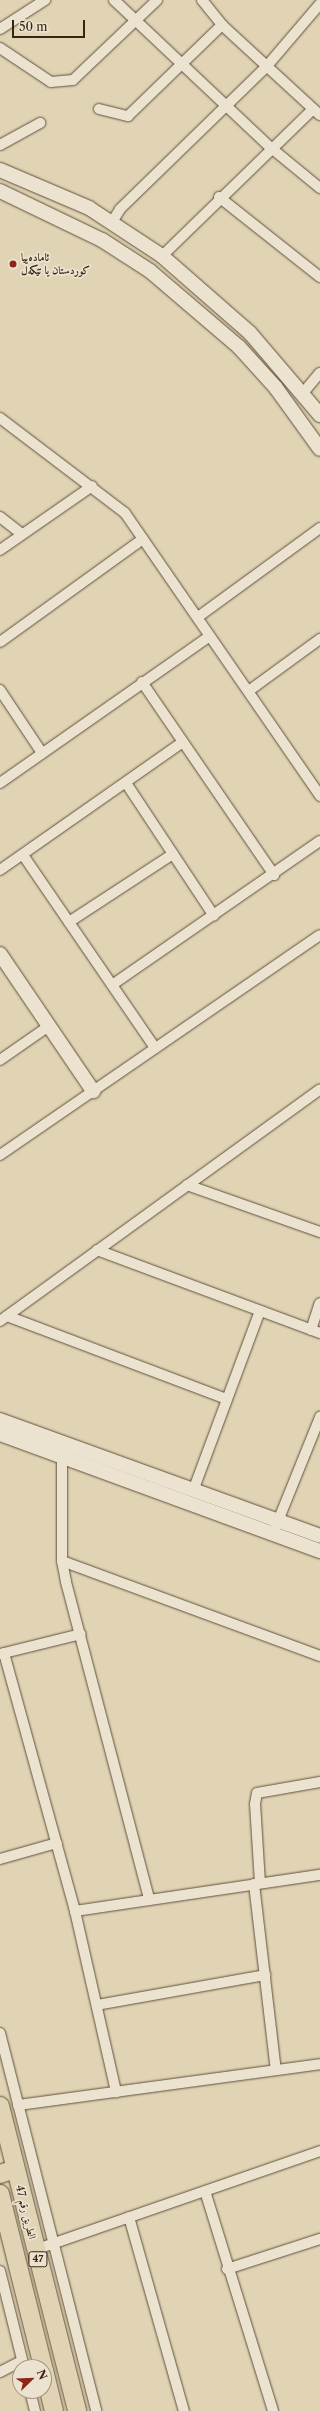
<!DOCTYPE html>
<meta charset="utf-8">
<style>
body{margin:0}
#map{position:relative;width:320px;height:2411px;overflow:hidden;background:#e0d4b5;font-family:"Libre Caslon Text",Amiri,serif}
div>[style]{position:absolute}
.roads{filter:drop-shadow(0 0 1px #634f3b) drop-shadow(0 0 1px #634f3b)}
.street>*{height:10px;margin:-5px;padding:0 5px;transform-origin:5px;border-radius:5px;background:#ebe3cf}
.secondary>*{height:14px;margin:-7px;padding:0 7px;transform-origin:7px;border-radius:7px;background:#ebe3cf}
.highway>*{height:18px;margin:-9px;padding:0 9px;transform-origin:9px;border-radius:9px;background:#e0d4b5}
.dots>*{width:11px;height:11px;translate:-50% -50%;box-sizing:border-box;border:2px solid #ebe3cf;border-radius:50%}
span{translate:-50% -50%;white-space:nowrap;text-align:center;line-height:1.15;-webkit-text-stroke:3.5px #ebe3cf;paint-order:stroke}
.shield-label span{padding:1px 3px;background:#ebe3cf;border:1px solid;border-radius:3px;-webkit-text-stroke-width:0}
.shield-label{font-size:10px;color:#392312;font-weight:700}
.poi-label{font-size:11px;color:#392312;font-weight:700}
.left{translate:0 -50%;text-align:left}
.street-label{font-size:11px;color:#392312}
.north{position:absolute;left:12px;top:2359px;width:40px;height:40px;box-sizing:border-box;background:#ebe3cf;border:1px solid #a49683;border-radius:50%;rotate:67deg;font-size:11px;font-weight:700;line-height:16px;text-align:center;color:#392312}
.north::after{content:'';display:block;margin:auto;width:14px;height:18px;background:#8f2418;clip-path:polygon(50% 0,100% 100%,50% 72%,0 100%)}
.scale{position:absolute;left:12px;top:20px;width:73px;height:18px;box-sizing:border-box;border:2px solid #392312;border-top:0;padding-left:5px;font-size:12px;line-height:14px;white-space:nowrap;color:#392312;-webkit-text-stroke:3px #ebe3cf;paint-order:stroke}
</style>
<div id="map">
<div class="roads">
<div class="street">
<i style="left:114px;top:0;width:214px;rotate:43.3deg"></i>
<i style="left:270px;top:147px;width:65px;rotate:39.4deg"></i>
<i style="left:202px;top:0;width:32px;rotate:51deg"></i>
<i style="left:222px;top:25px;width:133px;rotate:42.6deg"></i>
<i style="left:0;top:29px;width:54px;rotate:-32.8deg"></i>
<i style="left:0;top:48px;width:61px;rotate:33.7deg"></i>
<i style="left:51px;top:82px;width:22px;rotate:-5deg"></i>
<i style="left:73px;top:80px;width:116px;rotate:-43.6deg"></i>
<i style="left:99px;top:109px;width:30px;rotate:14deg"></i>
<i style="left:128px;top:116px;width:131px;rotate:-44.1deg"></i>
<i style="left:0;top:145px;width:46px;rotate:-28.8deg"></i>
<i style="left:219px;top:197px;width:129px;rotate:38.4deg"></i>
<i style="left:112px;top:222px;width:15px;rotate:-58deg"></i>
<i style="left:120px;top:209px;width:205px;rotate:-44.2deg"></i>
<i style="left:267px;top:66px;width:82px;rotate:-49.5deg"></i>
<i style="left:162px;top:256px;width:211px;rotate:-44.2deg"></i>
<i style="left:303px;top:393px;width:26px;rotate:-50deg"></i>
<i style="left:0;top:418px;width:157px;rotate:37.2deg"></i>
<i style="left:125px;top:513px;width:344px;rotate:55.4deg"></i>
<i style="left:0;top:517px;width:28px;rotate:38deg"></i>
<i style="left:0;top:550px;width:112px;rotate:-34.8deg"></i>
<i style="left:198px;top:617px;width:151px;rotate:-36.1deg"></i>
<i style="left:0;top:642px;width:176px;rotate:-35.8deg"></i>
<i style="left:142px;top:682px;width:234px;rotate:55.6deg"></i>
<i style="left:0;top:690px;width:76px;rotate:56.3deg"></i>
<i style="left:250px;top:690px;width:87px;rotate:-36.1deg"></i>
<i style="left:0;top:783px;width:256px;rotate:-35deg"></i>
<i style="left:126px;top:783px;width:159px;rotate:56.5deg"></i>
<i style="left:23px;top:855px;width:234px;rotate:55.6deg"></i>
<i style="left:0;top:870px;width:223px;rotate:-35deg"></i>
<i style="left:69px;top:922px;width:124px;rotate:-33.2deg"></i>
<i style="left:112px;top:985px;width:253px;rotate:-34.7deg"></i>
<i style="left:0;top:1060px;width:60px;rotate:-34.8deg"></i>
<i style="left:0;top:1155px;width:388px;rotate:-34.5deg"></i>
<i style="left:187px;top:1185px;width:141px;rotate:19.5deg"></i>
<i style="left:97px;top:1250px;width:238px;rotate:20.4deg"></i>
<i style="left:7px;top:1316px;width:235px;rotate:20.7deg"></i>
<i style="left:0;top:1321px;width:395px;rotate:-35.9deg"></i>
<i style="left:311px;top:1330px;width:28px;rotate:-72deg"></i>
<i style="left:62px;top:1456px;width:105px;rotate:90deg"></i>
<i style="left:62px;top:1561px;width:21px;rotate:79deg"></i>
<i style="left:66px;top:1582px;width:327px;rotate:75.3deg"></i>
<i style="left:193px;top:1491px;width:192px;rotate:-69.6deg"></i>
<i style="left:276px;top:1526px;width:118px;rotate:-68deg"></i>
<i style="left:62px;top:1561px;width:275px;rotate:20.2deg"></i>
<i style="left:4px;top:1653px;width:268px;rotate:74.6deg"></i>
<i style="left:75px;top:1911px;width:186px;rotate:77.2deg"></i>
<i style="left:0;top:1654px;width:83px;rotate:-13.9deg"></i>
<i style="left:0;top:1859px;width:59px;rotate:-15.7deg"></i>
<i style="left:260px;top:1883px;width:79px;rotate:-93.6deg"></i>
<i style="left:255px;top:1804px;width:11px;rotate:-80deg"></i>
<i style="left:257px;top:1793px;width:64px;rotate:-9.9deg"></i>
<i style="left:254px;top:1884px;width:187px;rotate:83.3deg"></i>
<i style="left:75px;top:1911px;width:248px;rotate:-8.4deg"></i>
<i style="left:97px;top:2005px;width:171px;rotate:-10.1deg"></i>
<i style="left:0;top:2033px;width:390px;rotate:75.7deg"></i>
<i style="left:18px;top:2105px;width:305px;rotate:-7.7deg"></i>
<i style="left:205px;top:2191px;width:230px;rotate:72.8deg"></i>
<i style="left:129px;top:2217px;width:202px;rotate:74.2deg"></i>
<i style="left:46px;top:2246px;width:290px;rotate:-19.1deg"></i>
<i style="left:227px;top:2269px;width:98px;rotate:-17.9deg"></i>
<i style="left:0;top:2271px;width:99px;rotate:76deg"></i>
<i style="left:0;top:2372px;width:25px;rotate:-27deg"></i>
<i style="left:30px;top:2391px;width:21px;rotate:76deg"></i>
</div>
<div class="secondary">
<i style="left:0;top:170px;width:97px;rotate:23.1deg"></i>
<i style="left:89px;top:208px;width:87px;rotate:33.3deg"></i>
<i style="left:162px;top:256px;width:117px;rotate:41.2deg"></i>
<i style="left:250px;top:333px;width:108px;rotate:49.5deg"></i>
<i style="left:0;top:191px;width:113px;rotate:25.7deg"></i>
<i style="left:102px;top:240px;width:57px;rotate:32.9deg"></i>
<i style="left:150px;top:271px;width:117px;rotate:40.5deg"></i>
<i style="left:239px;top:347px;width:55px;rotate:47.9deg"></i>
<i style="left:276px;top:388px;width:75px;rotate:54.2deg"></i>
<i style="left:0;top:954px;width:166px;rotate:55.8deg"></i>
<i style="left:0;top:1420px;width:340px;rotate:19.9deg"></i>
<i style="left:0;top:1434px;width:341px;rotate:20.1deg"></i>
</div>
<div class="highway">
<i style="left:0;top:2106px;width:315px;rotate:75.8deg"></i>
<i style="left:0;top:2174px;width:16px;rotate:-18deg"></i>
<i style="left:0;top:2194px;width:178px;rotate:76deg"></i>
<i style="left:44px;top:2370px;width:42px;rotate:76.3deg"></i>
</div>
</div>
<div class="dots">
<i style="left:13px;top:264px;background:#8f2418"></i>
</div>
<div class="shield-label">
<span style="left:38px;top:2259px">47</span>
</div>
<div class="poi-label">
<span class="left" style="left:21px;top:264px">ئامادەییا<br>کوردستان یا تێکەل</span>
</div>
<div class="street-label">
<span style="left:26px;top:2212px;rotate:76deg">الطريق رقم 47</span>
</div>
<div class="north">N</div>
<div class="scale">50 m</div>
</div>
